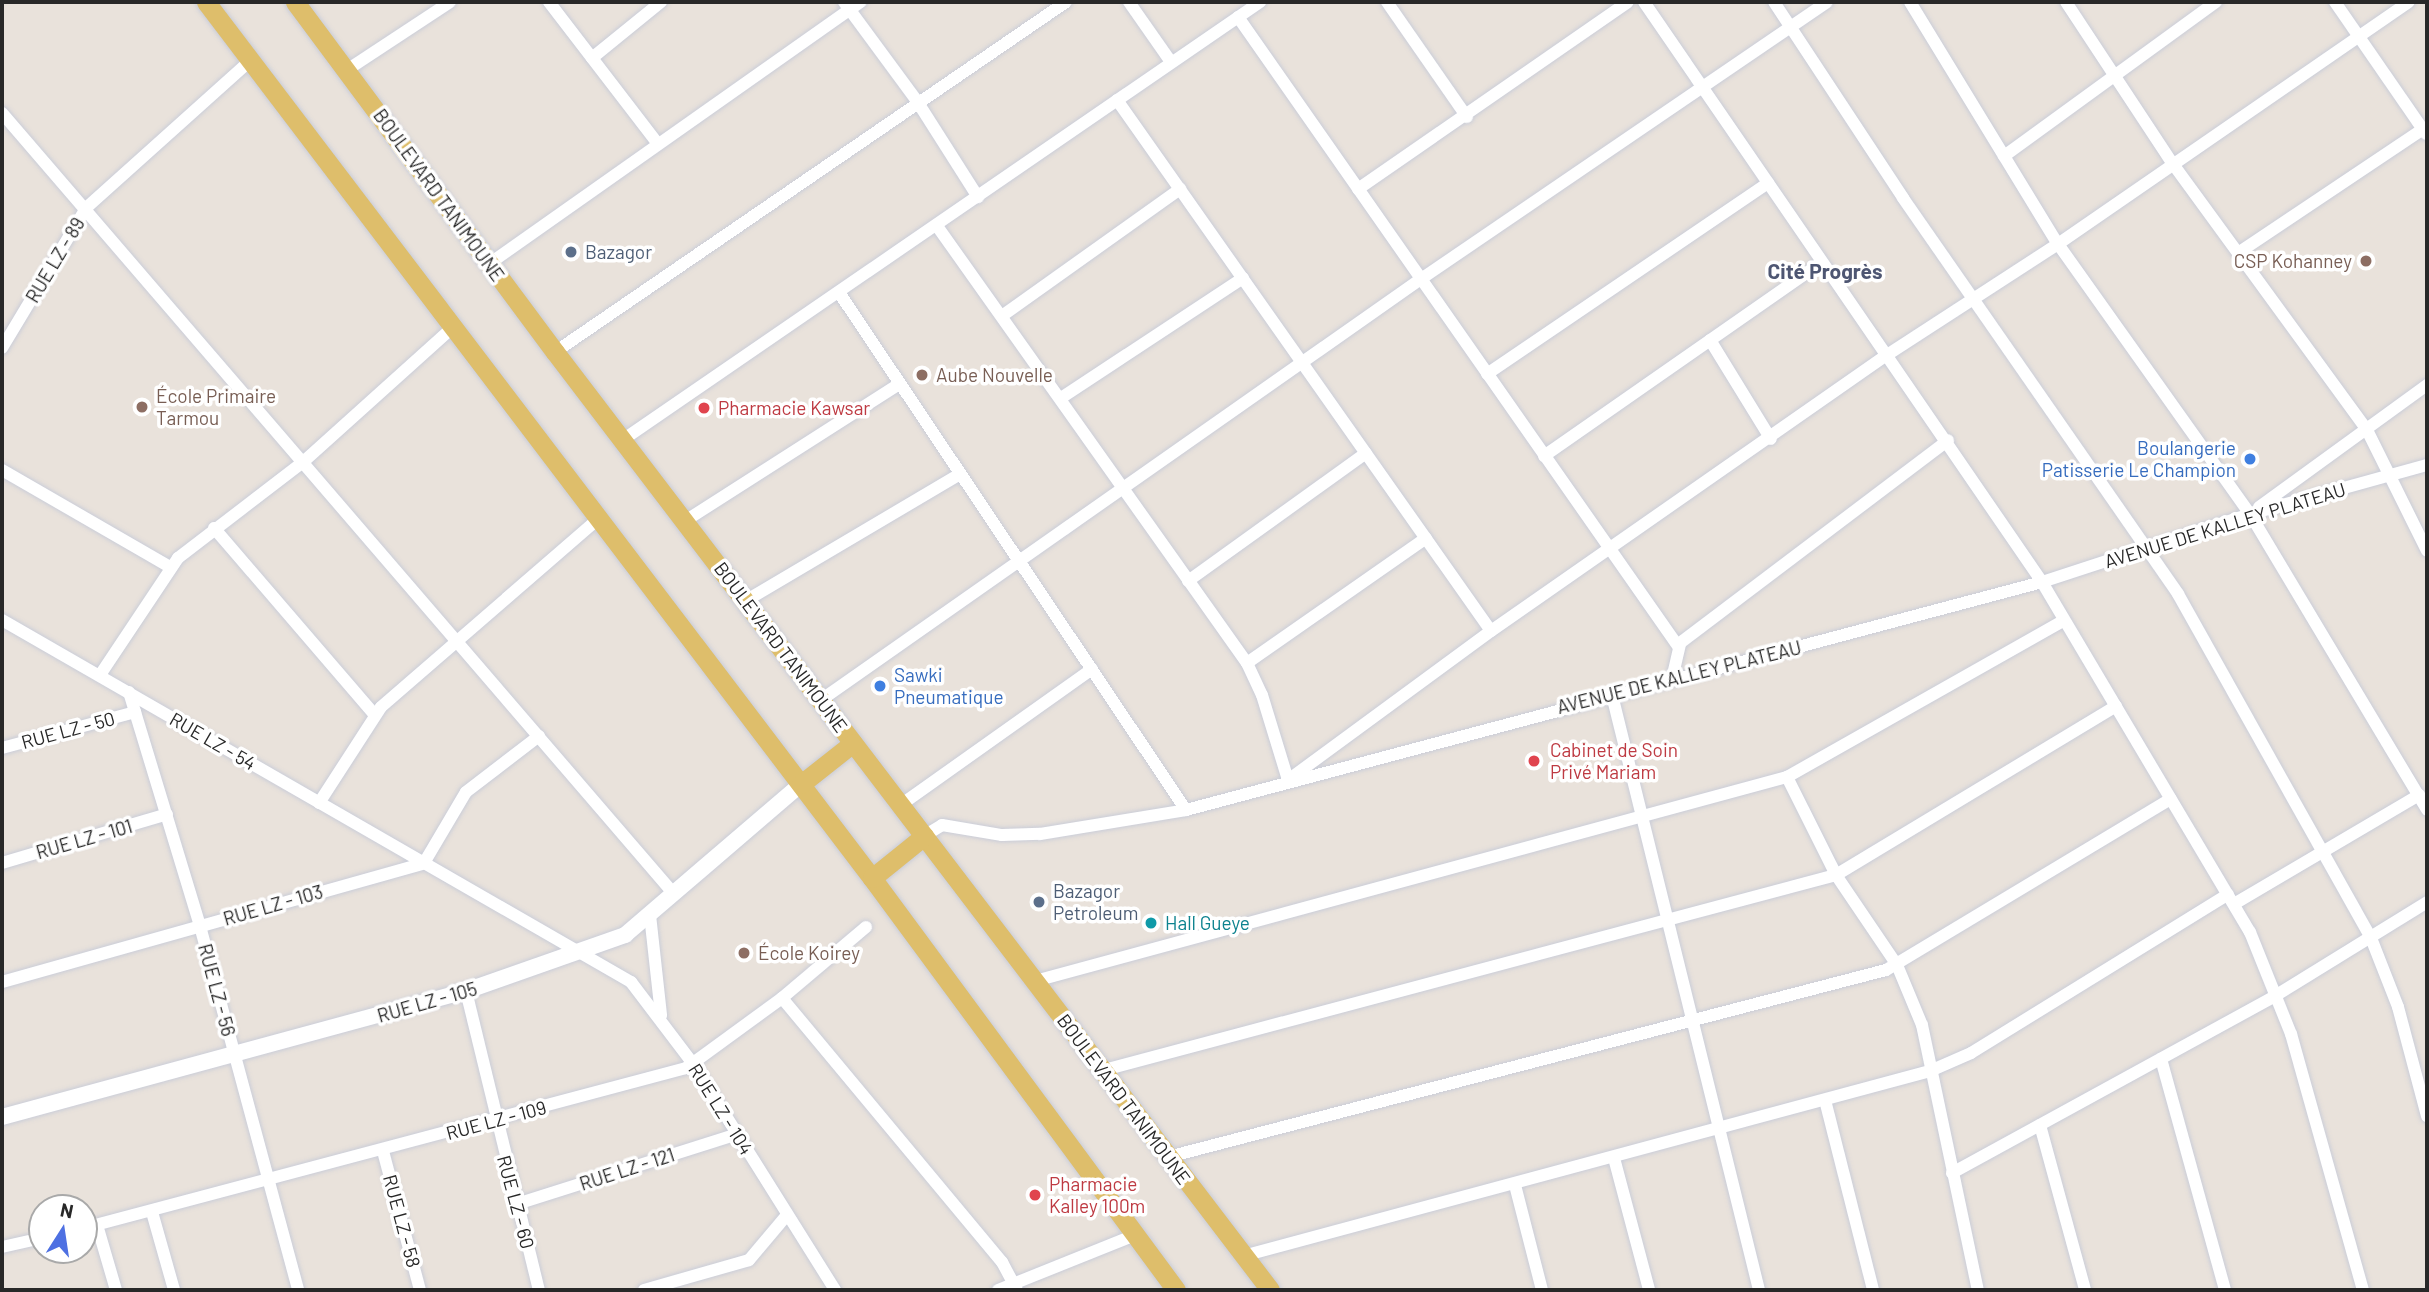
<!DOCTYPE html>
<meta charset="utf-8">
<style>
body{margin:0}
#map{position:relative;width:2429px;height:1292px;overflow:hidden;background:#e9e2db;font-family:Barlow,sans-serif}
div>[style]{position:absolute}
.roads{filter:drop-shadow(0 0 2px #cacdd8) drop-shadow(0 0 2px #cacdd8)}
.street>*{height:12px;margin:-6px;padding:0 6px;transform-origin:6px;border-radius:6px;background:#fff}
.secondary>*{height:16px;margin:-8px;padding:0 8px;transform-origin:8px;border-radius:8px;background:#fff}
.primary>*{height:19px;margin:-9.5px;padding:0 9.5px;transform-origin:9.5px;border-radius:9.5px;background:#debe6b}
.dots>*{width:19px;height:19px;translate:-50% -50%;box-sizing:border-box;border:4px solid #fff;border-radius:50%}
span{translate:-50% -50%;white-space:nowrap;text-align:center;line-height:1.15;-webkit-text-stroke:7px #fff;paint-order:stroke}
.street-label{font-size:19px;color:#282828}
.service-label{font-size:19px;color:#4e5e75}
.left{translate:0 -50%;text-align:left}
.education-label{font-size:19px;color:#785e54}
.right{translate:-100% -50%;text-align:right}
.health-label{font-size:19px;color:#be3a42}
.shop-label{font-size:19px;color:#366cbe}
.culture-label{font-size:19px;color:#0d838f}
.neighbourhood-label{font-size:21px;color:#4e5672;font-weight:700}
.frame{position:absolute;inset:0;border:4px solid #282828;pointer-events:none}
.north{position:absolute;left:28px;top:1194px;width:70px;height:70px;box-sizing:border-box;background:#fff;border:2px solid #a9a9a9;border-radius:50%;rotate:12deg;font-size:19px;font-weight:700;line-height:28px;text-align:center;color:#282828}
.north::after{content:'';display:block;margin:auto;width:24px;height:32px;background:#4e70e2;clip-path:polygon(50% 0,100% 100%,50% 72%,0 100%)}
</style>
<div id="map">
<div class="roads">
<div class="street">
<i style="left:549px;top:2px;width:178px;rotate:52.5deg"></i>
<i style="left:844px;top:2px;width:123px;rotate:53.6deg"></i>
<i style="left:917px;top:101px;width:114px;rotate:57.6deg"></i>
<i style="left:1129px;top:2px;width:73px;rotate:55deg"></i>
<i style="left:1387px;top:2px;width:140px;rotate:55.2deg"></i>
<i style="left:1644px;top:2px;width:703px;rotate:55.54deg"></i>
<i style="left:2042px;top:582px;width:407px;rotate:59.3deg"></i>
<i style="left:2250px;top:932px;width:110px;rotate:68.1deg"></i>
<i style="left:2291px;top:1034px;width:266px;rotate:74.3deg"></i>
<i style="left:1774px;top:2px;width:235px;rotate:56.6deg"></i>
<i style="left:1903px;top:198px;width:482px;rotate:55.2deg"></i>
<i style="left:2178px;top:594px;width:394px;rotate:60.7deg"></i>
<i style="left:2371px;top:938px;width:74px;rotate:68.6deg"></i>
<i style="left:2398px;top:1007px;width:113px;rotate:75.1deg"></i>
<i style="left:1910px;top:2px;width:284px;rotate:58.6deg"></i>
<i style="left:2058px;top:244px;width:331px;rotate:54.6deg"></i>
<i style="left:2250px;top:514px;width:345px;rotate:59.1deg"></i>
<i style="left:2066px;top:2px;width:194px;rotate:56.6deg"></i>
<i style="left:2173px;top:164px;width:329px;rotate:53.9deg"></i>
<i style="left:2367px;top:430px;width:135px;rotate:63.6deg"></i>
<i style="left:2335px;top:2px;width:160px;rotate:55.4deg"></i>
<i style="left:1238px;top:17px;width:768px;rotate:55.03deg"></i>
<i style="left:592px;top:58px;width:89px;rotate:-39.1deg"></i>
<i style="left:347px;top:70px;width:123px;rotate:-33.4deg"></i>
<i style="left:1117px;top:100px;width:649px;rotate:54.84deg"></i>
<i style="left:2px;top:113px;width:1030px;rotate:49.29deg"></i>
<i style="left:2004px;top:156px;width:262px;rotate:-36deg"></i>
<i style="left:1358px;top:189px;width:328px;rotate:-34.7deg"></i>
<i style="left:937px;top:226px;width:536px;rotate:54.65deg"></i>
<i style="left:1247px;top:663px;width:35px;rotate:65deg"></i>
<i style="left:1262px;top:695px;width:89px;rotate:73deg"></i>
<i style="left:1288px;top:780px;width:252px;rotate:-36.3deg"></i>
<i style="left:1491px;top:631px;width:483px;rotate:-34.9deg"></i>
<i style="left:1887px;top:355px;width:204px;rotate:-33deg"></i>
<i style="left:2058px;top:244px;width:426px;rotate:-34.6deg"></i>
<i style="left:2238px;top:253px;width:221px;rotate:-33.8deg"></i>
<i style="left:489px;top:264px;width:455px;rotate:-35.2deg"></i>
<i style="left:840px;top:294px;width:621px;rotate:56.16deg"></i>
<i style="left:1002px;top:316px;width:219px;rotate:-35.5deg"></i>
<i style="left:1710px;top:340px;width:116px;rotate:58.4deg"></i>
<i style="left:2px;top:348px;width:163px;rotate:-59deg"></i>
<i style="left:86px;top:208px;width:222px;rotate:-41.9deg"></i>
<i style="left:555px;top:352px;width:619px;rotate:-34.41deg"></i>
<i style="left:1487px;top:374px;width:340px;rotate:-34.2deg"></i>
<i style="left:1061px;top:398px;width:218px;rotate:-33.4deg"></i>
<i style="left:624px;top:439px;width:772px;rotate:-34.49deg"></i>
<i style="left:1544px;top:456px;width:335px;rotate:-34.9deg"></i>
<i style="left:2px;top:470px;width:194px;rotate:30deg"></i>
<i style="left:2259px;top:507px;width:208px;rotate:-36deg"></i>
<i style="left:685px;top:521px;width:254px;rotate:-32.6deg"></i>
<i style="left:214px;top:528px;width:245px;rotate:49.3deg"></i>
<i style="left:1188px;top:581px;width:219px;rotate:-35.7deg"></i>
<i style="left:747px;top:600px;width:247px;rotate:-30.6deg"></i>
<i style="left:2px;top:620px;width:726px;rotate:29.92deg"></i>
<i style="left:631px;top:982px;width:104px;rotate:52.8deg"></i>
<i style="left:694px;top:1065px;width:266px;rotate:57.9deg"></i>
<i style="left:1247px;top:663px;width:218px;rotate:-34.9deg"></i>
<i style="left:100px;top:675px;width:141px;rotate:-56.3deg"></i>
<i style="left:178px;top:558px;width:156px;rotate:-37.5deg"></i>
<i style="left:302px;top:463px;width:203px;rotate:-42deg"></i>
<i style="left:1672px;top:679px;width:37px;rotate:-77deg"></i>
<i style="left:1680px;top:643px;width:336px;rotate:-37.1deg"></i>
<i style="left:129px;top:692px;width:245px;rotate:73.1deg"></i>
<i style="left:200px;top:926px;width:377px;rotate:74.9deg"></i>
<i style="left:1612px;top:695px;width:613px;rotate:76.12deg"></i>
<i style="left:821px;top:700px;width:733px;rotate:-35.06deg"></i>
<i style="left:1421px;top:279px;width:491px;rotate:-34.3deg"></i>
<i style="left:2px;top:748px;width:138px;rotate:-15.1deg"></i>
<i style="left:1787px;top:777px;width:110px;rotate:63.4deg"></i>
<i style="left:1836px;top:875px;width:109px;rotate:55.9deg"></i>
<i style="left:1897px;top:965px;width:65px;rotate:67.4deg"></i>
<i style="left:1922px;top:1025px;width:271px;rotate:78.1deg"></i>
<i style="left:319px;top:803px;width:114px;rotate:-57.1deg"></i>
<i style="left:381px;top:707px;width:289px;rotate:-40.9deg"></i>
<i style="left:902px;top:804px;width:233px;rotate:-35.4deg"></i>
<i style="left:924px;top:836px;width:21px;rotate:-31deg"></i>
<i style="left:942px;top:825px;width:61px;rotate:9.5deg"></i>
<i style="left:1002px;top:835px;width:38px;rotate:-2deg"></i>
<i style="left:1040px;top:834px;width:148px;rotate:-9.3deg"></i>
<i style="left:1186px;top:810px;width:886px;rotate:-14.91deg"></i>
<i style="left:2042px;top:582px;width:219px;rotate:-18.1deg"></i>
<i style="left:2250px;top:514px;width:184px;rotate:-15.5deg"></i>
<i style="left:2px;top:863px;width:172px;rotate:-16.5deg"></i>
<i style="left:424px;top:863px;width:82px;rotate:-59.4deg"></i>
<i style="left:466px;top:792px;width:92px;rotate:-37.5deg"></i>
<i style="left:2234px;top:904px;width:215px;rotate:-30.5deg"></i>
<i style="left:650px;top:915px;width:101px;rotate:83.7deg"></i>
<i style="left:1035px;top:981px;width:779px;rotate:-15.18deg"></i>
<i style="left:1787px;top:777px;width:318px;rotate:-29.5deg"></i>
<i style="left:2px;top:982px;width:438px;rotate:-15.7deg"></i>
<i style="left:466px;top:991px;width:308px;rotate:76.3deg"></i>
<i style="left:782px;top:998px;width:344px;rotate:50.2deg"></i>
<i style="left:1002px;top:1262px;width:32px;rotate:62deg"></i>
<i style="left:2161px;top:1059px;width:240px;rotate:74.5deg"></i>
<i style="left:1104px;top:1070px;width:758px;rotate:-14.92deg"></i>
<i style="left:1836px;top:875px;width:327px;rotate:-31.1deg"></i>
<i style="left:1825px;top:1100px;width:196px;rotate:75.8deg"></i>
<i style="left:2040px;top:1125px;width:171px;rotate:74.7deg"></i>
<i style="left:383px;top:1151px;width:144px;rotate:75.1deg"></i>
<i style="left:1168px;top:1157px;width:742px;rotate:-14.6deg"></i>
<i style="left:1886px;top:970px;width:332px;rotate:-31deg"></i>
<i style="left:1614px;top:1158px;width:137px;rotate:75.1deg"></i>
<i style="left:1952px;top:1173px;width:368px;rotate:-28.7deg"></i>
<i style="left:2275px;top:996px;width:179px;rotate:-31.7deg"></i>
<i style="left:1515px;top:1185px;width:108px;rotate:75.6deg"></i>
<i style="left:517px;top:1204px;width:232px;rotate:-17.6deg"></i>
<i style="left:152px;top:1212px;width:81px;rotate:74.2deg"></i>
<i style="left:97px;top:1225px;width:68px;rotate:73.7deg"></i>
<i style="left:84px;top:1228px;width:623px;rotate:-14.88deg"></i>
<i style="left:686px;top:1068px;width:119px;rotate:-36.1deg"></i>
<i style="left:782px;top:998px;width:110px;rotate:-40.2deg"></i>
<i style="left:2px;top:1247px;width:41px;rotate:-12.7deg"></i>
<i style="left:1243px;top:1256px;width:711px;rotate:-15.07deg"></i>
<i style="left:1930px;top:1071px;width:45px;rotate:-23.7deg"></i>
<i style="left:1971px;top:1053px;width:302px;rotate:-31.7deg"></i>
<i style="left:644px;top:1290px;width:109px;rotate:-15.9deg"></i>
<i style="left:749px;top:1260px;width:57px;rotate:-49.9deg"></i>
<i style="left:998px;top:1290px;width:148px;rotate:-21.9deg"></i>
</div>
<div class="secondary">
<i style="left:2px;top:1117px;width:481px;rotate:-15.2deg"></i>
<i style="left:466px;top:991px;width:169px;rotate:-19.4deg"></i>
<i style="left:625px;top:935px;width:232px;rotate:-40.6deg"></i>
</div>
<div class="primary">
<i style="left:206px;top:2px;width:1100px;rotate:52.76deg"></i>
<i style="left:872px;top:878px;width:512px;rotate:53.58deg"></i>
<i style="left:295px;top:2px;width:436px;rotate:53.4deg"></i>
<i style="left:555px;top:352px;width:1179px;rotate:52.68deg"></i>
<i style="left:801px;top:784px;width:66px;rotate:-38.3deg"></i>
<i style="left:872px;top:878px;width:67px;rotate:-38.9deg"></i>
</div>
</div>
<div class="dots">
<i style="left:571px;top:252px;background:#5c6f8a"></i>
<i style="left:2366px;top:261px;background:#8d6e63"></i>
<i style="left:922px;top:375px;background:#8d6e63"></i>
<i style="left:142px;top:407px;background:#8d6e63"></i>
<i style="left:704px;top:408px;background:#e0444e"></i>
<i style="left:2250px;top:459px;background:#3f7fe0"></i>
<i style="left:880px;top:686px;background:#3f7fe0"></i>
<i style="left:1534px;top:761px;background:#e0444e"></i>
<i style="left:1039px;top:902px;background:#5c6f8a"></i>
<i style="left:1151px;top:923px;background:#0f9aa8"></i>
<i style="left:744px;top:953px;background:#8d6e63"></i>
<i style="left:1035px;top:1195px;background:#e0444e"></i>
</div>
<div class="street-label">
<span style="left:439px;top:195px;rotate:54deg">BOULEVARD TANIMOUNE</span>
<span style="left:55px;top:260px;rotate:-59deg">RUE LZ - 89</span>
<span style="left:2225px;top:525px;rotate:-17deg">AVENUE DE KALLEY PLATEAU</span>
<span style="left:781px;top:647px;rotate:53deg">BOULEVARD TANIMOUNE</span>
<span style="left:1679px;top:677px;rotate:-14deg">AVENUE DE KALLEY PLATEAU</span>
<span style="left:68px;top:730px;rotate:-15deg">RUE LZ - 50</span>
<span style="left:213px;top:741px;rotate:30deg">RUE LZ - 54</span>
<span style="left:84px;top:839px;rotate:-16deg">RUE LZ - 101</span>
<span style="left:273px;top:905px;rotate:-16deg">RUE LZ - 103</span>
<span style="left:217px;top:990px;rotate:75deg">RUE LZ - 56</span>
<span style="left:427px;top:1002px;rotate:-16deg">RUE LZ - 105</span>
<span style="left:1124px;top:1099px;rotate:53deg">BOULEVARD TANIMOUNE</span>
<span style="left:721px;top:1109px;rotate:58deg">RUE LZ - 104</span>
<span style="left:496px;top:1120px;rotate:-15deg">RUE LZ - 109</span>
<span style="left:627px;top:1169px;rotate:-18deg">RUE LZ - 121</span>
<span style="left:516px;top:1202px;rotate:75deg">RUE LZ - 60</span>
<span style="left:402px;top:1221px;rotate:75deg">RUE LZ - 58</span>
</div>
<div class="service-label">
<span class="left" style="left:585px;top:252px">Bazagor</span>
<span class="left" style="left:1053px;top:902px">Bazagor<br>Petroleum</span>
</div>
<div class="education-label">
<span class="right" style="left:2352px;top:261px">CSP Kohanney</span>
<span class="left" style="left:936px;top:375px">Aube Nouvelle</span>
<span class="left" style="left:156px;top:407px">École Primaire<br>Tarmou</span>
<span class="left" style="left:758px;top:953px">École Koirey</span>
</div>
<div class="health-label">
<span class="left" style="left:718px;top:408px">Pharmacie Kawsar</span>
<span class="left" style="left:1550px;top:761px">Cabinet de Soin<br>Privé Mariam</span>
<span class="left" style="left:1049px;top:1195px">Pharmacie<br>Kalley 100m</span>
</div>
<div class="shop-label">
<span class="right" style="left:2236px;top:459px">Boulangerie<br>Patisserie Le Champion</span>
<span class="left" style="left:894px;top:686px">Sawki<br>Pneumatique</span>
</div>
<div class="culture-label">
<span class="left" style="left:1165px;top:923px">Hall Gueye</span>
</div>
<div class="neighbourhood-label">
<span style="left:1825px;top:271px">Cité Progrès</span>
</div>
<div class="frame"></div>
<div class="north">N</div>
</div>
